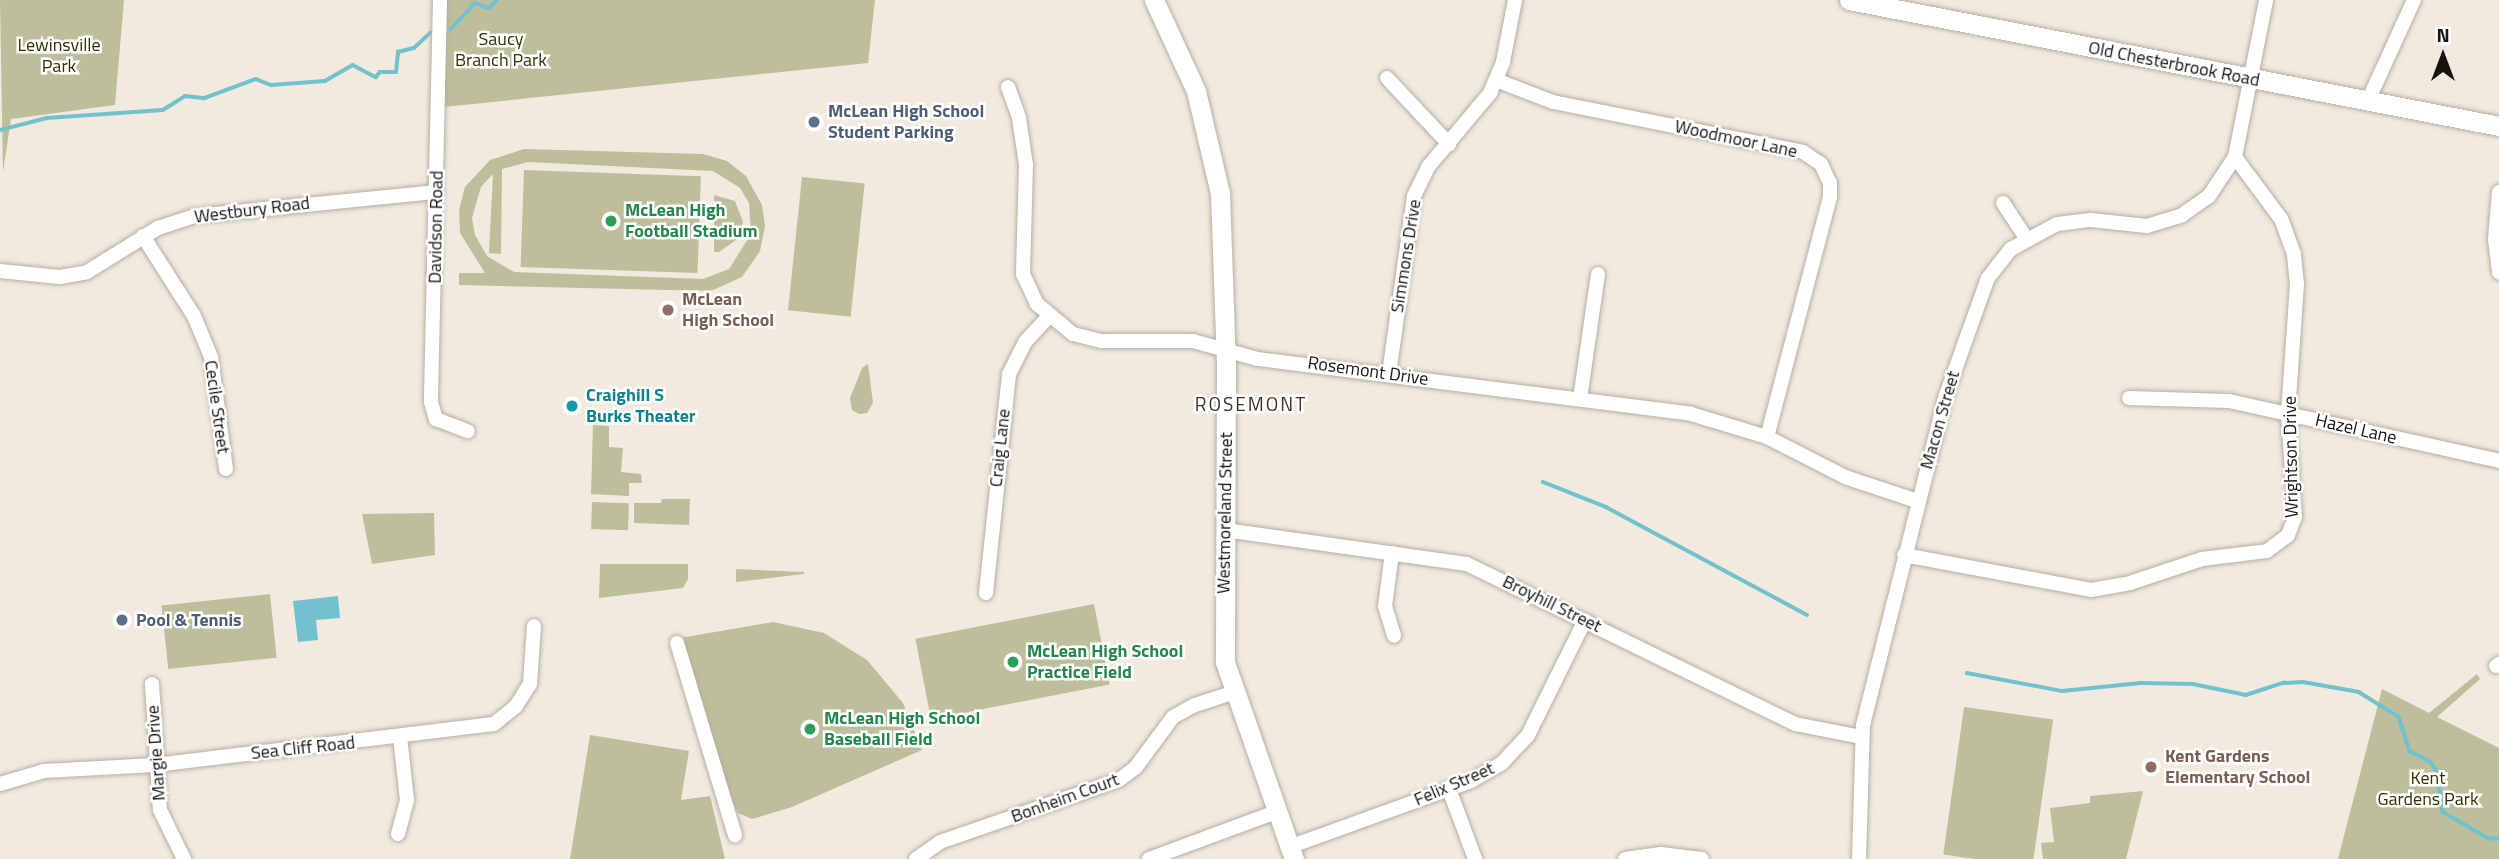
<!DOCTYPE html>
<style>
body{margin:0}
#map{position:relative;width:2499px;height:859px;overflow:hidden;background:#f2eade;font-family:"Titillium Web",sans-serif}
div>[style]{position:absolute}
.green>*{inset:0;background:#bdbf9c;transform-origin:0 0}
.water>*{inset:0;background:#72c1ce}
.stream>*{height:3.5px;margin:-1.75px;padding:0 1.75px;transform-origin:1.75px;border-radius:1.75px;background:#72c1ce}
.roads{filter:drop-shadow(0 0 2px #b6aea3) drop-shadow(0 0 2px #b6aea3)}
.street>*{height:14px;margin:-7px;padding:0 7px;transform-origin:7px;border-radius:7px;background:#fff}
.secondary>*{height:19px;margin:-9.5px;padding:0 9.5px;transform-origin:9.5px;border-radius:9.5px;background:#fff}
.dots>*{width:19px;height:19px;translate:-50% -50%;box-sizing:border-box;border:4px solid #fff;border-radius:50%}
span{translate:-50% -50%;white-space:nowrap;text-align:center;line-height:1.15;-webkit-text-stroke:5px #fff;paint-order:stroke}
.park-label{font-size:18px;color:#313201}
.street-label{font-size:18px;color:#16140f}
.service-label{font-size:18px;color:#4e5e75;font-weight:700}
.left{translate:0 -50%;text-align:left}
.leisure-label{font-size:18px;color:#27864d;font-weight:700}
.education-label{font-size:18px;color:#785e54;font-weight:700}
.culture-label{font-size:18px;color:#0d838f;font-weight:700}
.neighbourhood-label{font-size:19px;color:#393329;letter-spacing:2px}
.north{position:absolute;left:2408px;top:21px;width:70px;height:70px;-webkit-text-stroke:5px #fff;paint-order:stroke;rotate:0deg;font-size:19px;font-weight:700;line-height:28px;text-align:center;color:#16140f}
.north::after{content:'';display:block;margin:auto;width:24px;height:32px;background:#16140f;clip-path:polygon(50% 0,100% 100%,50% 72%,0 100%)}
</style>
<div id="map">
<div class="green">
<i style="clip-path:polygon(0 0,124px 0,115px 105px,11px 119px,3px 172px)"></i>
<i style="clip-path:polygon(447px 0,875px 0,868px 63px,444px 107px)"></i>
<i style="clip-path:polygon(evenodd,524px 149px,703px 154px,727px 161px,746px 176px,762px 205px,765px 226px,760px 251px,742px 277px,711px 291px,459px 285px,459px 273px,485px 273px,460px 233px,459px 210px,465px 187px,490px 160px,524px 149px,528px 162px,713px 171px,740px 188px,749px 203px,751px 234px,729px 269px,703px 279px,514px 272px,487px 256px,475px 235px,472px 218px,481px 187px,493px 174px,489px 253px,501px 254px,502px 169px,528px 162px)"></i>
<i style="left:524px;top:170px;width:177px;height:97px;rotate:2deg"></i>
<i style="left:802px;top:177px;width:63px;height:134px;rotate:6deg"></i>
<i style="clip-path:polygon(714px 195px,735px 201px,743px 222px,739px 238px,719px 252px,714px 252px)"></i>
<i style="clip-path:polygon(868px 364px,873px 403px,867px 413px,859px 414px,852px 410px,850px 398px,862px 368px)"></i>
<i style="clip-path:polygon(593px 425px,609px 426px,609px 447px,623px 448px,621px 472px,641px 474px,642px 483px,629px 483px,629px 496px,591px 494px)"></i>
<i style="clip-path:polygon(662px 499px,690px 499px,689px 525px,634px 523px,634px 503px,661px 503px)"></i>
<i style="left:592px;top:502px;width:37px;height:27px;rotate:2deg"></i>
<i style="clip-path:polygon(434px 513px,435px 555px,372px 564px,362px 514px)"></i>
<i style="clip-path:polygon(600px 564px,688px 564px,688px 579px,683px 588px,599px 598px)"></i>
<i style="clip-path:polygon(736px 569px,804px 572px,804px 574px,736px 582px)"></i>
<i style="left:270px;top:594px;width:64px;height:109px;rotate:84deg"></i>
<i style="left:1094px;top:604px;width:82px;height:182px;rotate:79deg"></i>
<i style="clip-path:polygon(773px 622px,824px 633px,867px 660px,903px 703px,922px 750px,792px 807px,752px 819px,738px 813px,718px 773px,680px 638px)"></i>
<i style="clip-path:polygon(2477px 674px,2480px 679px,2437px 717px,2499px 748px,2499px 859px,2338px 859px,2382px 689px,2429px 713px)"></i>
<i style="left:1964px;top:707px;width:90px;height:149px;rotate:8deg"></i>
<i style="clip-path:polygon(590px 735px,689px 751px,681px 800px,710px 796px,725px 859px,570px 859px)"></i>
<i style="clip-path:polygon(2143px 791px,2126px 859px,2043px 859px,2041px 843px,2054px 842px,2050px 808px,2090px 803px,2090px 796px)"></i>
</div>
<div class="water">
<i style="clip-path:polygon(338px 596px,340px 618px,316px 620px,318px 640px,298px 642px,293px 601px)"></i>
</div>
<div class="stream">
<i style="left:450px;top:30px;width:37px;rotate:-47deg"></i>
<i style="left:475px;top:3px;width:15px;rotate:20deg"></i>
<i style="left:489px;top:8px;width:11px;rotate:-45deg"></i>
<i style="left:0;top:130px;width:49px;rotate:-14.3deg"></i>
<i style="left:47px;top:118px;width:116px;rotate:-3.9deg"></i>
<i style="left:163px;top:110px;width:26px;rotate:-32deg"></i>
<i style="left:185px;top:96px;width:20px;rotate:6deg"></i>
<i style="left:205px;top:98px;width:54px;rotate:-20.4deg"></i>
<i style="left:256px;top:79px;width:16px;rotate:22deg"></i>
<i style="left:271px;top:85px;width:54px;rotate:-4.2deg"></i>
<i style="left:325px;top:81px;width:32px;rotate:-30deg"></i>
<i style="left:353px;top:65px;width:26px;rotate:28deg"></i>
<i style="left:376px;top:77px;width:6px;rotate:-51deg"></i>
<i style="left:380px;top:72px;width:16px"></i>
<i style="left:396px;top:72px;width:20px;rotate:-84deg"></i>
<i style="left:398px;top:52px;width:16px;rotate:-14deg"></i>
<i style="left:414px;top:48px;width:22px;rotate:-43deg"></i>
<i style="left:1543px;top:482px;width:68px;rotate:21.6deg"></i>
<i style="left:1606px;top:507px;width:228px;rotate:28.2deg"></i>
<i style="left:1967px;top:673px;width:97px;rotate:10.7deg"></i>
<i style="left:2062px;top:691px;width:79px;rotate:-5.8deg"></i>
<i style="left:2141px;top:683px;width:52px;rotate:1.1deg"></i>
<i style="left:2193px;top:684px;width:54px;rotate:11.7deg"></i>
<i style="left:2246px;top:695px;width:40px;rotate:-18deg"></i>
<i style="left:2284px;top:683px;width:19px;rotate:-3deg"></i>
<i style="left:2303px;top:682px;width:57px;rotate:10.1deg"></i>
<i style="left:2359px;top:692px;width:47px;rotate:32deg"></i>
<i style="left:2399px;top:717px;width:36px;rotate:72deg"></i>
<i style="left:2410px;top:751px;width:22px;rotate:27deg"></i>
<i style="left:2430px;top:761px;width:12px;rotate:55deg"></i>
<i style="left:2437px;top:771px;width:41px;rotate:81.7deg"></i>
<i style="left:2443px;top:812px;width:52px;rotate:30deg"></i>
<i style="left:2488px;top:838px;width:11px;rotate:5deg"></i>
</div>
<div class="roads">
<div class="street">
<i style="left:440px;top:0;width:402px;rotate:91.3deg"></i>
<i style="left:431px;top:402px;width:18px;rotate:74deg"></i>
<i style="left:436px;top:419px;width:34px;rotate:21deg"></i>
<i style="left:1387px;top:78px;width:91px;rotate:46.8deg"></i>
<i style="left:1496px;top:80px;width:61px;rotate:21.1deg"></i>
<i style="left:1553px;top:102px;width:255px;rotate:11.3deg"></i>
<i style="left:1803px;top:152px;width:22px;rotate:34deg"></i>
<i style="left:1821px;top:164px;width:21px;rotate:65deg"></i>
<i style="left:1830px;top:183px;width:14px;rotate:90deg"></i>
<i style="left:1830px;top:197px;width:248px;rotate:104.7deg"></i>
<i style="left:1008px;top:87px;width:33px;rotate:70deg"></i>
<i style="left:1019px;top:118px;width:48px;rotate:81.5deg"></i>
<i style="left:1026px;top:165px;width:109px;rotate:91.6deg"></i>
<i style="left:1023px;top:274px;width:33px;rotate:65deg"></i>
<i style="left:1037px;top:304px;width:47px;rotate:39.8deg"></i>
<i style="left:1073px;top:334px;width:30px;rotate:14deg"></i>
<i style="left:1102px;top:341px;width:91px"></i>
<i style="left:1193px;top:341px;width:67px;rotate:15.5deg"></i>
<i style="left:1258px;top:359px;width:436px;rotate:7.2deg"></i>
<i style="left:1691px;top:414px;width:79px;rotate:16.8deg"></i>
<i style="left:1767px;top:437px;width:88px;rotate:27.1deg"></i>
<i style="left:1845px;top:477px;width:76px;rotate:18.4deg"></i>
<i style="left:2367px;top:103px;width:113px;rotate:-65.5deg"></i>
<i style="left:2499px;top:192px;width:47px;rotate:94.9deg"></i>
<i style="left:2495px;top:239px;width:34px;rotate:83deg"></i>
<i style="left:2003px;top:203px;width:42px;rotate:56.7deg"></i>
<i style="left:143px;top:236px;width:95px;rotate:57.5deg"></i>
<i style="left:194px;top:316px;width:44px;rotate:67.5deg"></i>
<i style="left:211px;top:357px;width:113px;rotate:82.4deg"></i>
<i style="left:0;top:271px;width:60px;rotate:5.7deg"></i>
<i style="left:60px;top:277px;width:27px;rotate:-10deg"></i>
<i style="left:87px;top:272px;width:84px;rotate:-31.8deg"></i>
<i style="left:158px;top:228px;width:39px;rotate:-18deg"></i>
<i style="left:195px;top:216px;width:241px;rotate:-5.7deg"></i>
<i style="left:1389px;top:374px;width:180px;rotate:-82deg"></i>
<i style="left:1414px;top:196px;width:32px;rotate:-64deg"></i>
<i style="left:1428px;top:167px;width:97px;rotate:-50deg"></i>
<i style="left:1490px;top:93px;width:34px;rotate:-67deg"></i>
<i style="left:1503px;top:62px;width:63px;rotate:-79deg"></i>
<i style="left:2129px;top:398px;width:100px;rotate:1.7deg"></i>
<i style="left:2229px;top:401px;width:277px;rotate:12.5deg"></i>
<i style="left:1580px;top:399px;width:126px;rotate:-81.8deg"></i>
<i style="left:1225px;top:530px;width:244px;rotate:8deg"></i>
<i style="left:1467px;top:564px;width:365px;rotate:26deg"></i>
<i style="left:1795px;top:724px;width:67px;rotate:11.1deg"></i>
<i style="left:1392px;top:553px;width:53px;rotate:97.5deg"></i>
<i style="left:1385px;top:606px;width:31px;rotate:73deg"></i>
<i style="left:1904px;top:555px;width:190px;rotate:10.6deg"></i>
<i style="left:2091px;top:590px;width:40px;rotate:-10deg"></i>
<i style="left:2130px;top:583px;width:76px;rotate:-18.4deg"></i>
<i style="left:2202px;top:559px;width:65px;rotate:-7deg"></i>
<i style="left:2267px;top:551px;width:26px;rotate:-37deg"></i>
<i style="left:2288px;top:535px;width:19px;rotate:-69deg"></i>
<i style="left:2295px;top:517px;width:104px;rotate:-93.9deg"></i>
<i style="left:2288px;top:413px;width:129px;rotate:-86deg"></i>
<i style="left:2297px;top:284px;width:30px;rotate:-96deg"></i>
<i style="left:2294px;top:254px;width:37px;rotate:-110deg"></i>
<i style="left:2281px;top:219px;width:77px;rotate:-126.6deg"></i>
<i style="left:2235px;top:157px;width:160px;rotate:-78.8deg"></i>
<i style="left:986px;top:593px;width:220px;rotate:-84deg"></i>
<i style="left:1009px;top:374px;width:36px;rotate:-63deg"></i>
<i style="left:1025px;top:342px;width:34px;rotate:-47deg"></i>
<i style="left:677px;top:643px;width:201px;rotate:73.2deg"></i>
<i style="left:2496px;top:666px;width:4px;rotate:-34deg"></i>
<i style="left:152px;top:684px;width:126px;rotate:86.4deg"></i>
<i style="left:160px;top:810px;width:55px;rotate:63.9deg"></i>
<i style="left:0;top:784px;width:46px;rotate:-16.5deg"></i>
<i style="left:44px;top:771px;width:111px;rotate:-3.1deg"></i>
<i style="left:155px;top:765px;width:341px;rotate:-6.9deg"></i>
<i style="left:494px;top:724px;width:28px;rotate:-39deg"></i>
<i style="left:516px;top:706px;width:26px;rotate:-58deg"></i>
<i style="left:530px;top:684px;width:58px;rotate:-86.1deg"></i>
<i style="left:1449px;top:789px;width:75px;rotate:69.6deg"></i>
<i style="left:398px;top:834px;width:35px;rotate:-75deg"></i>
<i style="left:407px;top:800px;width:63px;rotate:-96.3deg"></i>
<i style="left:1289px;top:847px;width:194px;rotate:-19.9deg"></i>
<i style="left:1471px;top:781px;width:36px;rotate:-30deg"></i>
<i style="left:1502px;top:763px;width:38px;rotate:-47deg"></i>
<i style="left:1528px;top:735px;width:128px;rotate:-63.6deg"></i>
<i style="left:916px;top:859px;width:29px;rotate:-35deg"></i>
<i style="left:940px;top:842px;width:189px;rotate:-19.1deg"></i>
<i style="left:1119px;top:780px;width:21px;rotate:-37deg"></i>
<i style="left:1136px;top:767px;width:62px;rotate:-53.5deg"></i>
<i style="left:1173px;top:717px;width:25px;rotate:-29deg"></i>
<i style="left:1195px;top:705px;width:40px;rotate:-18deg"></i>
<i style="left:1149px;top:859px;width:135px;rotate:-20.3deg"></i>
<i style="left:1625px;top:859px;width:36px;rotate:-8deg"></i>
<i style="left:1661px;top:854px;width:41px;rotate:7deg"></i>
<i style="left:1859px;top:859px;width:134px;rotate:-88.3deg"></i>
<i style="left:1863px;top:725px;width:340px;rotate:-75.9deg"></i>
<i style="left:1946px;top:395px;width:124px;rotate:-70.3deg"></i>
<i style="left:1988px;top:278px;width:37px;rotate:-52deg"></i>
<i style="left:2011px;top:249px;width:52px;rotate:-28.5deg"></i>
<i style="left:2057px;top:224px;width:34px;rotate:-7deg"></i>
<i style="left:2091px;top:220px;width:56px;rotate:6.1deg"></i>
<i style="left:2147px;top:226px;width:37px;rotate:-17deg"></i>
<i style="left:2182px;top:215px;width:33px;rotate:-35deg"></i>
<i style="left:2209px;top:196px;width:47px;rotate:-56.3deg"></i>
</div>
<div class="secondary">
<i style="left:1154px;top:0;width:100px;rotate:65.2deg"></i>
<i style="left:1196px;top:91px;width:105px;rotate:76.8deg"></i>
<i style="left:1220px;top:193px;width:171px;rotate:88deg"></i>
<i style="left:1226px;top:364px;width:298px;rotate:90.2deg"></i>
<i style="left:1225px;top:662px;width:209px;rotate:70.7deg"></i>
<i style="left:1849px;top:0;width:662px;rotate:10.97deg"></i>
</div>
</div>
<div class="dots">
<i style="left:814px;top:122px;background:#5c6f8a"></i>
<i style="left:611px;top:221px;background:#2e9e5b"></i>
<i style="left:668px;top:310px;background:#8d6e63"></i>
<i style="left:572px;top:406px;background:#0f9aa8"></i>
<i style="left:122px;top:620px;background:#5c6f8a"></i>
<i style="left:1013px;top:662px;background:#2e9e5b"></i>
<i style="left:810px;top:729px;background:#2e9e5b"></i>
<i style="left:2151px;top:767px;background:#8d6e63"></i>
</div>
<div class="park-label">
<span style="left:501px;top:50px">Saucy<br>Branch Park</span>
<span style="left:59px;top:56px">Lewinsville<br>Park</span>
<span style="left:2428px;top:789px">Kent<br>Gardens Park</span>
</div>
<div class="street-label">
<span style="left:2174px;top:64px;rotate:11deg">Old Chesterbrook Road</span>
<span style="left:1736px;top:139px;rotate:12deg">Woodmoor Lane</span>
<span style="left:252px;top:210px;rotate:-7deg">Westbury Road</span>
<span style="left:436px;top:227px;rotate:-89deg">Davidson Road</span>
<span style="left:1406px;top:256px;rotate:-81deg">Simmons Drive</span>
<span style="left:1368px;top:371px;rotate:8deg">Rosemont Drive</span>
<span style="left:217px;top:407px;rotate:82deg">Cecile Street</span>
<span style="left:1940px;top:420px;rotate:-74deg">Macon Street</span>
<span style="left:2356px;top:429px;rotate:13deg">Hazel Lane</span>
<span style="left:1000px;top:448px;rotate:-84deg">Craig Lane</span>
<span style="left:2291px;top:457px;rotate:-91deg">Wrightson Drive</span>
<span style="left:1225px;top:513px;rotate:-89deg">Westmoreland Street</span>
<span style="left:1552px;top:604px;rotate:26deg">Broyhill Street</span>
<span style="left:303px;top:748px;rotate:-6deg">Sea Cliff Road</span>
<span style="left:156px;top:753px;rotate:-94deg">Margie Drive</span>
<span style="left:1454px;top:784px;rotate:-23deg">Felix Street</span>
<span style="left:1065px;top:798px;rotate:-20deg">Bonheim Court</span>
</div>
<div class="service-label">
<span class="left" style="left:828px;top:122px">McLean High School<br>Student Parking</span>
<span class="left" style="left:136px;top:620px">Pool &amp; Tennis</span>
</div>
<div class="leisure-label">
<span class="left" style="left:625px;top:221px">McLean High<br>Football Stadium</span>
<span class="left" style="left:1027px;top:662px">McLean High School<br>Practice Field</span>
<span class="left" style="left:824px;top:729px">McLean High School<br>Baseball Field</span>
</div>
<div class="education-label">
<span class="left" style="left:682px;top:310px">McLean<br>High School</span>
<span class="left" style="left:2165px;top:767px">Kent Gardens<br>Elementary School</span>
</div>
<div class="culture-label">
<span class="left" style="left:586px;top:406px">Craighill S<br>Burks Theater</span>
</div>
<div class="neighbourhood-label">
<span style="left:1251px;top:404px">ROSEMONT</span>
</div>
<div class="north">N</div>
</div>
